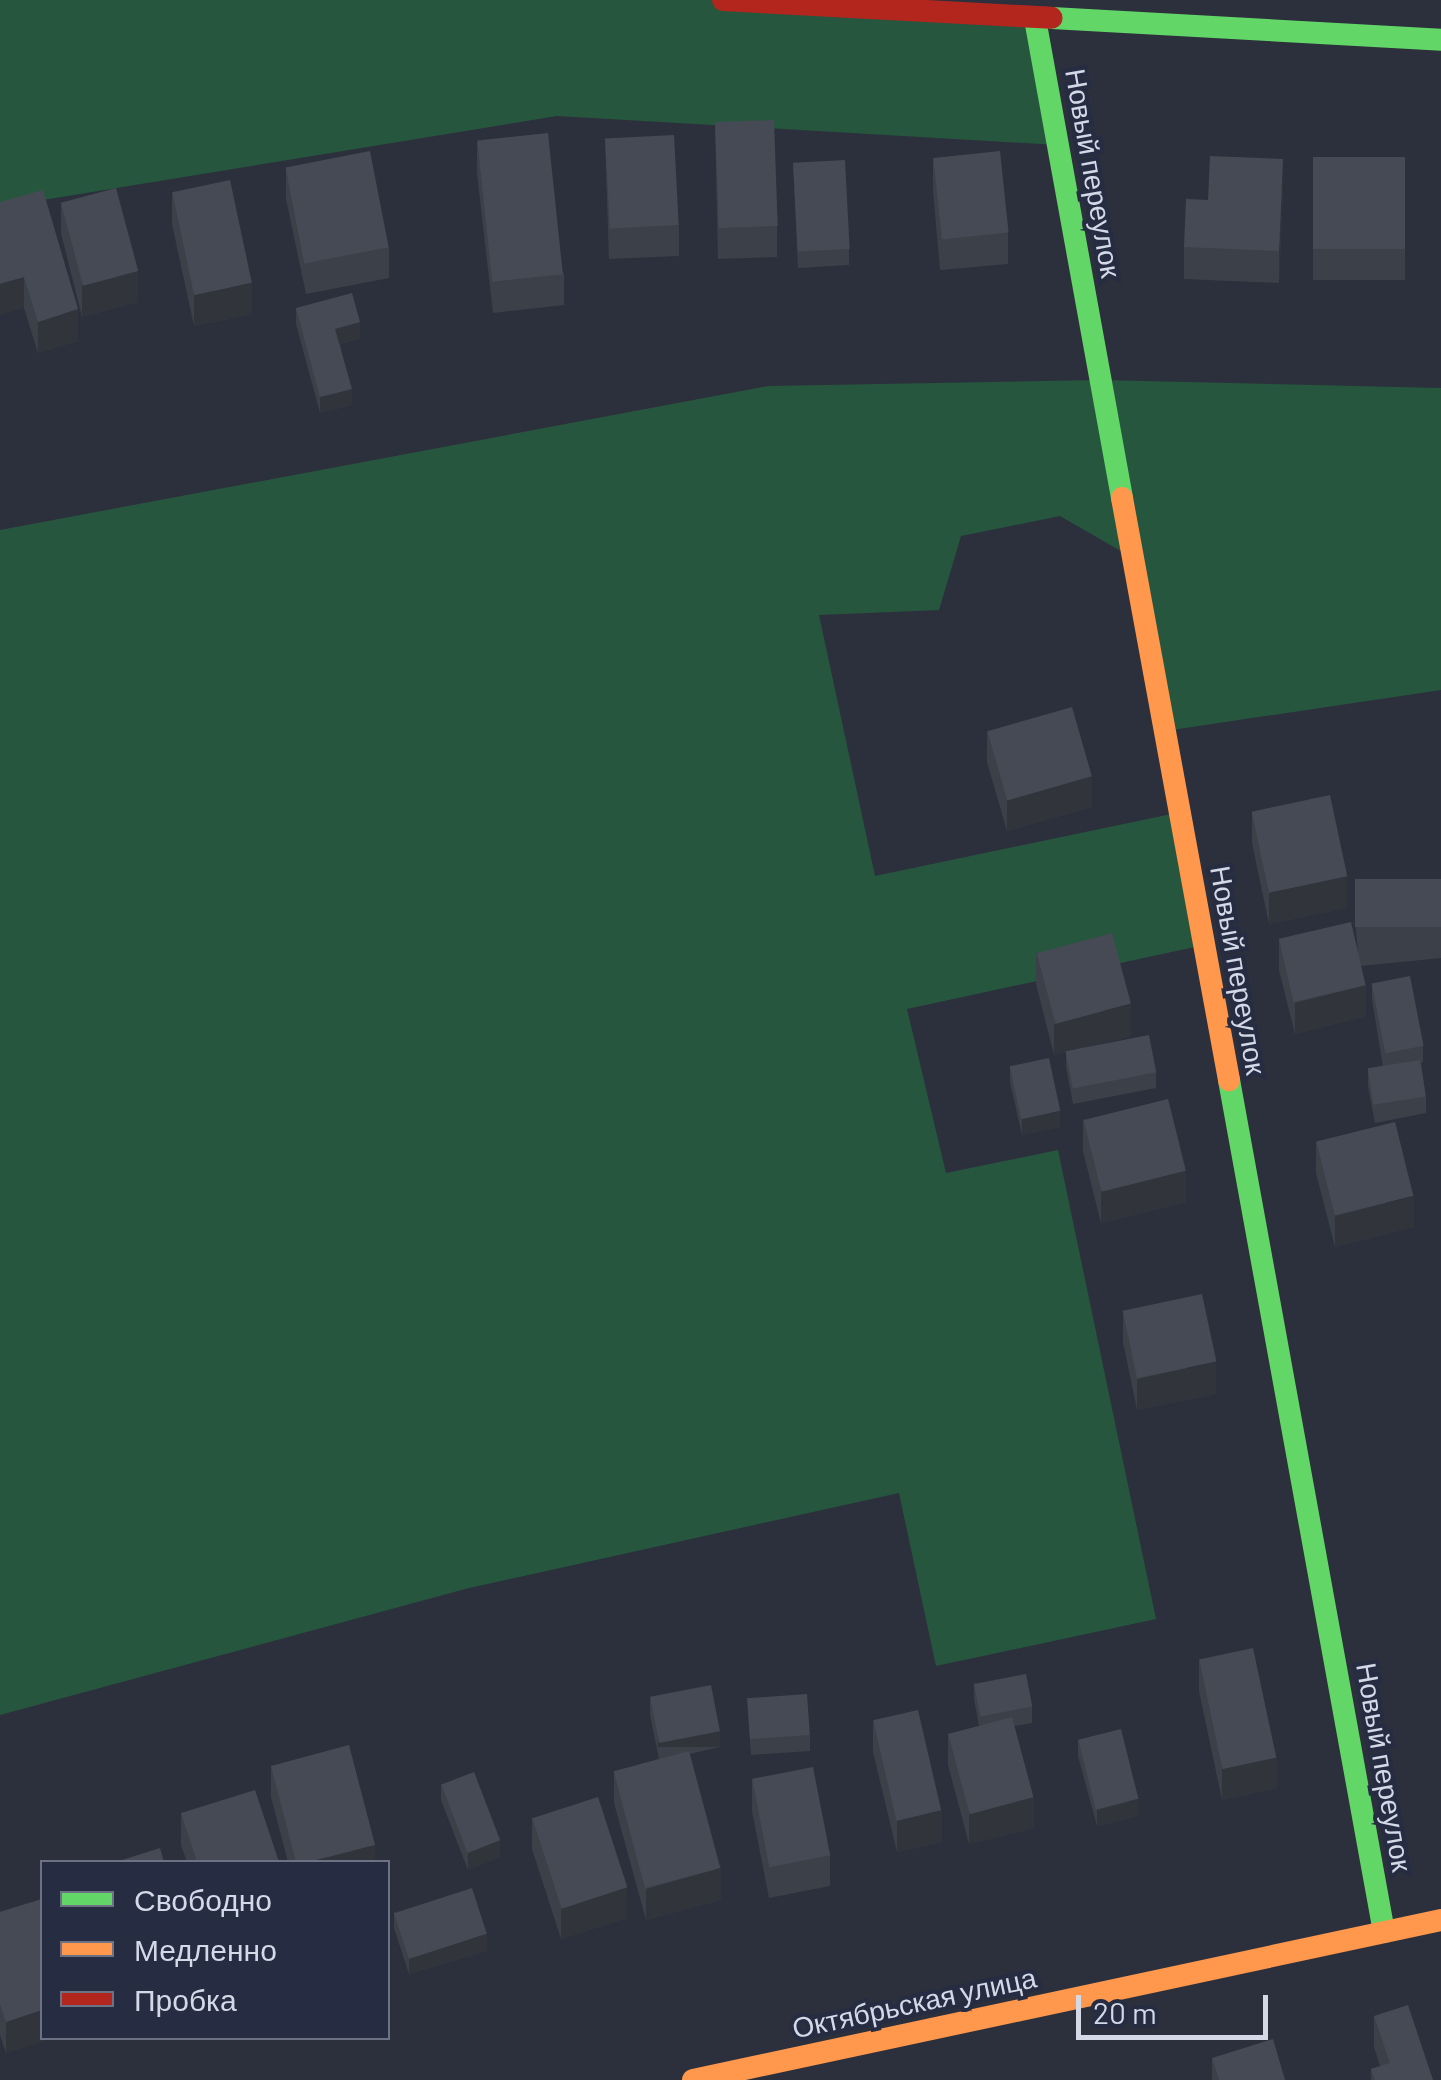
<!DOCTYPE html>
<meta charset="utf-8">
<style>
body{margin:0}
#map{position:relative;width:1441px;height:2080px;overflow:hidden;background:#2c303c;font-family:Barlow,sans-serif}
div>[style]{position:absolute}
.green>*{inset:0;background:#26563e}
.fast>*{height:22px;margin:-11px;padding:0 11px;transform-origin:11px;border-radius:11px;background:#63d668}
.slow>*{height:22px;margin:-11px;padding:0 11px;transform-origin:11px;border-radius:11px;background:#ff974d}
.jam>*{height:22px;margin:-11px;padding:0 11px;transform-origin:11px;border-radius:11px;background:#b3261e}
.wall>*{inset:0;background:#3c4048;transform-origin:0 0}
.shaded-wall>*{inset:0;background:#31343b;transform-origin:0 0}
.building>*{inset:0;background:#464a54;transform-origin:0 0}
span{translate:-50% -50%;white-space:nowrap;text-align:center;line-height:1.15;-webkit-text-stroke:8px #262c42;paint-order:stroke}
.street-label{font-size:28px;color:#d4d9e7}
.legend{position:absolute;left:40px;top:1860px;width:350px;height:180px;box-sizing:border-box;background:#262c42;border:2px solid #6c7184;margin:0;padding:12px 18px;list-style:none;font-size:30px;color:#d4d9e7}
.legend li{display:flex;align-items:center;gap:20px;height:50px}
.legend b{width:50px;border:2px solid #6c7184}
.scale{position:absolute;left:1076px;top:1995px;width:192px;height:45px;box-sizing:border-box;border:5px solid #d4d9e7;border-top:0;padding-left:12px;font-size:30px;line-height:35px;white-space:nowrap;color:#d4d9e7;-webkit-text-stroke:8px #262c42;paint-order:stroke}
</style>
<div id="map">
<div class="green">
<i style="clip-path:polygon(0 0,723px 0,1035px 19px,1058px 145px,557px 116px,0 207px)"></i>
<i style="clip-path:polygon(1101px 380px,1441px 388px,1441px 690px,1165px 731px,1133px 558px,1060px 516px,961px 536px,939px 610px,819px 615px,875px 876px,1181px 812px,1204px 945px,907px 1009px,946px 1173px,1058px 1150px,1156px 1619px,936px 1666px,899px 1493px,469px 1588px,0 1715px,0 530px,768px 386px)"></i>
</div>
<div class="fast">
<i style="left:1052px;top:18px;width:390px;rotate:3.2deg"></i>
<i style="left:1035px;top:19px;width:487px;rotate:79.7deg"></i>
<i style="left:1229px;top:1080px;width:866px;rotate:79.69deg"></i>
</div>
<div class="slow">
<i style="left:1122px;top:498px;width:592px;rotate:79.58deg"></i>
<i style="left:693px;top:2080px;width:765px;rotate:-12.07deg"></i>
</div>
<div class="jam">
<i style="left:723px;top:0;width:329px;rotate:3.1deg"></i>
</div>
<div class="wall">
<i style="clip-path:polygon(715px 121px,777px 226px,777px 257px,718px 259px)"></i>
<i style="clip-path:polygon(605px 138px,679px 225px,679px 256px,609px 259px)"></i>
<i style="clip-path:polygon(477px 141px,564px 274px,564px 305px,493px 313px,477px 173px)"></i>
<i style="left:1313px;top:157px;width:92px;height:123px"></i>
<i style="clip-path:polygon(933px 159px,1008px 233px,1008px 264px,940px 270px,933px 190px)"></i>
<i style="clip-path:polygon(793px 163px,849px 249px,849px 265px,798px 268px)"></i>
<i style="clip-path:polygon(286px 168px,389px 247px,389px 278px,306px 294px,286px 199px)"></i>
<i style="clip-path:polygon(1283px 190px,1279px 283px,1184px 279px,1184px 247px,1208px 200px)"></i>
<i style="clip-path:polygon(172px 192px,252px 314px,194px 326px,172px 224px)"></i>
<i style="clip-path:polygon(0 202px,78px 341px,38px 353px,24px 308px)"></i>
<i style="clip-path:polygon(61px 202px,138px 302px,82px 317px,61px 233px)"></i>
<i style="clip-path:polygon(296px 308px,360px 338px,340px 344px,352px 405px,320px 413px,296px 324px)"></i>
<i style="clip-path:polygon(987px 731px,1092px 807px,1007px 831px,987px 762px)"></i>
<i style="clip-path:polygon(1252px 812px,1347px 908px,1269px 924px,1252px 843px)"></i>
<i style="clip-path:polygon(1441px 879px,1441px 958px,1361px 966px,1366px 1016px,1295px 1034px,1279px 970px,1279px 939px,1358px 952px,1355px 919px,1355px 888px)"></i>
<i style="clip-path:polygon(1036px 952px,1131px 1036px,1087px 1047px,1156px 1072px,1156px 1088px,1073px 1104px,1066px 1067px,1066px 1052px,1054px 1055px,1036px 984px)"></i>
<i style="clip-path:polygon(1372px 983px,1423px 1046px,1423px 1062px,1421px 1063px,1426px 1097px,1426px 1113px,1375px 1123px,1368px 1086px,1368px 1069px,1383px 1067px,1372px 999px)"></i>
<i style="clip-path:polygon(1010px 1065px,1060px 1127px,1022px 1135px,1010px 1082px)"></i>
<i style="clip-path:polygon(1083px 1119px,1186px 1202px,1101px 1223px,1083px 1151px)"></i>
<i style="clip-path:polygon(1316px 1142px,1414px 1227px,1335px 1247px,1316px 1173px)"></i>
<i style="clip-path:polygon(1123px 1311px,1216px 1394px,1137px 1410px,1123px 1342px)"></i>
<i style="clip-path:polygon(1199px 1660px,1277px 1788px,1222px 1800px,1199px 1691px)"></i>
<i style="clip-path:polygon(974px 1683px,1032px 1706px,1032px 1723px,1014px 1726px,1034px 1828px,969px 1844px,948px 1765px,948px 1734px,979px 1726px,974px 1699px)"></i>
<i style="clip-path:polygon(650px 1698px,720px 1747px,689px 1754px,721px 1900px,646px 1920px,614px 1803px,614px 1772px,659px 1759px,650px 1715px)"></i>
<i style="clip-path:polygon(747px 1698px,810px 1735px,810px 1751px,751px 1755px)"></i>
<i style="clip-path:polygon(873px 1721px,942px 1842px,897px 1852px,873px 1752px)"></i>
<i style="clip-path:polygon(1078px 1739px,1139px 1816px,1097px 1826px,1078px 1756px)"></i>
<i style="clip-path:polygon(271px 1766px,375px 1862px,288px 1862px,271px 1797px)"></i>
<i style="clip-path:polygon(752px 1780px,830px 1855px,830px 1886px,769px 1898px,752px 1811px)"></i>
<i style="clip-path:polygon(441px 1784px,500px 1857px,468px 1870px,441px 1800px)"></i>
<i style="clip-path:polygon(181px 1813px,279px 1862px,187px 1862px,181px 1845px)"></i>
<i style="clip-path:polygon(532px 1817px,627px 1918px,561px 1939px,532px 1849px)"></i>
<i style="clip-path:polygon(42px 1899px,6px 2053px,0 2035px,0 1912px)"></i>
<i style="clip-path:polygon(394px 1912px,487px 1951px,409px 1974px,394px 1928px)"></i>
<i style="clip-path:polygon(1374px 2016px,1433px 2080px,1371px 2080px,1371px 2069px,1380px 2066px,1374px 2047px)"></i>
<i style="clip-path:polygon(1212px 2058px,1285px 2080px,1212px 2080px)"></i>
</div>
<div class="shaded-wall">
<i style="clip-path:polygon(1283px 159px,1283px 190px,1279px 283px,1279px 251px)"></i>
<i style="clip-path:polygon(138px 271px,138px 302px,82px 317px,82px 285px)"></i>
<i style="clip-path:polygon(24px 277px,24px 308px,0 315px,0 284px)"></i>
<i style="clip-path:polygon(252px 283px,252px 314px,194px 326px,194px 295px)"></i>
<i style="clip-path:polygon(78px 309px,78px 341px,38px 353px,38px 322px)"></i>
<i style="clip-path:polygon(360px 322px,360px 338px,335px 345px,335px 329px)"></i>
<i style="clip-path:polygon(352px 389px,352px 405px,320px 413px,320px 397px)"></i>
<i style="clip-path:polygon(1092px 776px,1092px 807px,1007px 831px,1007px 800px)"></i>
<i style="clip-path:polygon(1347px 876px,1347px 908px,1269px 924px,1269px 892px)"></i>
<i style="clip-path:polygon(1366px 985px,1366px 1016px,1295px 1034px,1295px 1003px)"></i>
<i style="clip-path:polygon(1131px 1004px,1131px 1036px,1054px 1055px,1054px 1024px)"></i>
<i style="clip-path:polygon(1060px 1111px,1060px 1127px,1022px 1135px,1022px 1119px)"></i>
<i style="clip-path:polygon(1186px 1171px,1186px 1202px,1101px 1223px,1101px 1191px)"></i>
<i style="clip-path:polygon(1414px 1196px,1414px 1227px,1335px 1247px,1335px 1216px)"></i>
<i style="clip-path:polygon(1216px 1362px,1216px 1394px,1137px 1410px,1137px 1379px)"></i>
<i style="left:720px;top:1731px;width:16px;height:62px;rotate:90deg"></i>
<i style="clip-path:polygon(1277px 1757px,1277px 1788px,1222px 1800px,1222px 1769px)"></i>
<i style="clip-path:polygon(1034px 1797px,1034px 1828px,969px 1844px,969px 1813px)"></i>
<i style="clip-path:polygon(1139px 1799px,1139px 1816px,1097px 1826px,1097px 1810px)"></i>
<i style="clip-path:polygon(942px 1810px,942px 1842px,897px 1852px,897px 1821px)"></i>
<i style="clip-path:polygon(500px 1840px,500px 1857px,468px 1870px,468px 1853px)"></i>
<i style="clip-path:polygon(375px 1845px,375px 1862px,308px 1862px)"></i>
<i style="clip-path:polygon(721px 1868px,721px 1900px,646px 1920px,646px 1889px)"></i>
<i style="clip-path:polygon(627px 1887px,627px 1918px,561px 1939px,561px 1908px)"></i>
<i style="clip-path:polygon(487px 1934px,487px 1951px,409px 1974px,409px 1958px)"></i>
<i style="clip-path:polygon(42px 2010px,42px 2038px,54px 2038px,6px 2053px,6px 2022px)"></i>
</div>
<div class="building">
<i style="left:774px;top:120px;width:106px;height:59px;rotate:88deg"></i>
<i style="left:548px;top:133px;width:142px;height:71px;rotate:84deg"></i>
<i style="left:674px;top:135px;width:90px;height:69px;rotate:87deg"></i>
<i style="left:370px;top:151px;width:98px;height:86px;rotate:79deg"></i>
<i style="left:1000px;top:151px;width:82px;height:67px;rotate:84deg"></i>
<i style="clip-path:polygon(1210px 156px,1283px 159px,1279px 251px,1184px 247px,1186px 199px,1208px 200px)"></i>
<i style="left:1313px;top:157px;width:92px;height:92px"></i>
<i style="left:845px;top:160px;width:89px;height:52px;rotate:87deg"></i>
<i style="left:230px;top:180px;width:105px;height:59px;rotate:78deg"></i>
<i style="left:116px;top:188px;width:86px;height:57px;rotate:75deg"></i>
<i style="clip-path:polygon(43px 190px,78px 309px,38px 322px,24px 277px,0 284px,0 202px)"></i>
<i style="clip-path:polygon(352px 293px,360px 322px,335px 329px,352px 389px,320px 397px,296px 308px)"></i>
<i style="left:1072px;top:707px;width:72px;height:88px;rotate:74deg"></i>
<i style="left:1330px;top:795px;width:83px;height:80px;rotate:78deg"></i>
<i style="left:1441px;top:879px;width:48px;height:86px;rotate:90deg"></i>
<i style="left:1351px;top:922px;width:65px;height:74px;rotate:77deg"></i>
<i style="left:1112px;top:933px;width:73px;height:78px;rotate:75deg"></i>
<i style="left:1410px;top:976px;width:71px;height:39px;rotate:79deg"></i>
<i style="left:1149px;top:1035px;width:38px;height:85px;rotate:79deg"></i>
<i style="left:1049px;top:1058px;width:54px;height:40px;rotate:78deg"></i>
<i style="left:1420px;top:1060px;width:37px;height:53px;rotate:81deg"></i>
<i style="left:1168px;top:1099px;width:74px;height:87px;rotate:76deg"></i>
<i style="left:1395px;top:1122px;width:76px;height:81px;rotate:76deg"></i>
<i style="left:1202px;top:1294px;width:69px;height:81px;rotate:78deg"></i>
<i style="left:1253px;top:1648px;width:112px;height:55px;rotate:78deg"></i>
<i style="left:1026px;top:1674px;width:33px;height:53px;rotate:79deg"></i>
<i style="left:711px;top:1685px;width:47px;height:62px;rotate:79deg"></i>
<i style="left:807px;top:1694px;width:41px;height:60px;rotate:86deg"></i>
<i style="left:918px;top:1710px;width:103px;height:46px;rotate:77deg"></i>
<i style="left:1012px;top:1717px;width:83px;height:66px;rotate:75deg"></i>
<i style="left:1121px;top:1729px;width:72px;height:44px;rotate:76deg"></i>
<i style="clip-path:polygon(349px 1745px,375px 1845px,308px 1862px,296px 1862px,271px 1766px)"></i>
<i style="left:689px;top:1751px;width:121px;height:78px;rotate:75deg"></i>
<i style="left:813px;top:1767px;width:90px;height:62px;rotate:79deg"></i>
<i style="left:474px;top:1772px;width:73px;height:35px;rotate:69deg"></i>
<i style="clip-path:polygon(255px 1790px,279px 1862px,197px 1862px,181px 1813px)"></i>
<i style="left:598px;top:1797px;width:95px;height:69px;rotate:72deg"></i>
<i style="clip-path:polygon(160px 1848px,164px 1862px,123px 1862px,122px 1860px)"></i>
<i style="left:472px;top:1888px;width:48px;height:82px;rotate:72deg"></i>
<i style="clip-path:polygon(42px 1899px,42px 2010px,6px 2022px,0 2004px,0 1912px)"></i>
<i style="clip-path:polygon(1408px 2005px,1433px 2080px,1375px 2080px,1371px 2069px,1390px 2063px,1374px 2016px)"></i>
<i style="clip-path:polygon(1273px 2039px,1285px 2080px,1219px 2080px,1212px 2058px)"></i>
</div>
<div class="street-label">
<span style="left:1094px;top:173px;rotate:80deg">Новый переулок</span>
<span style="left:1239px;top:970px;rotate:80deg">Новый переулок</span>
<span style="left:1385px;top:1767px;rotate:80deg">Новый переулок</span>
<span style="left:914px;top:2002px;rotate:-12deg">Октябрьская улица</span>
</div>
<ul class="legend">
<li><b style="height:12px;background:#63d668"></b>Свободно</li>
<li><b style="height:12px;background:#ff974d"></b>Медленно</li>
<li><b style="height:12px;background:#b3261e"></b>Пробка</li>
</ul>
<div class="scale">20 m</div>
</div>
